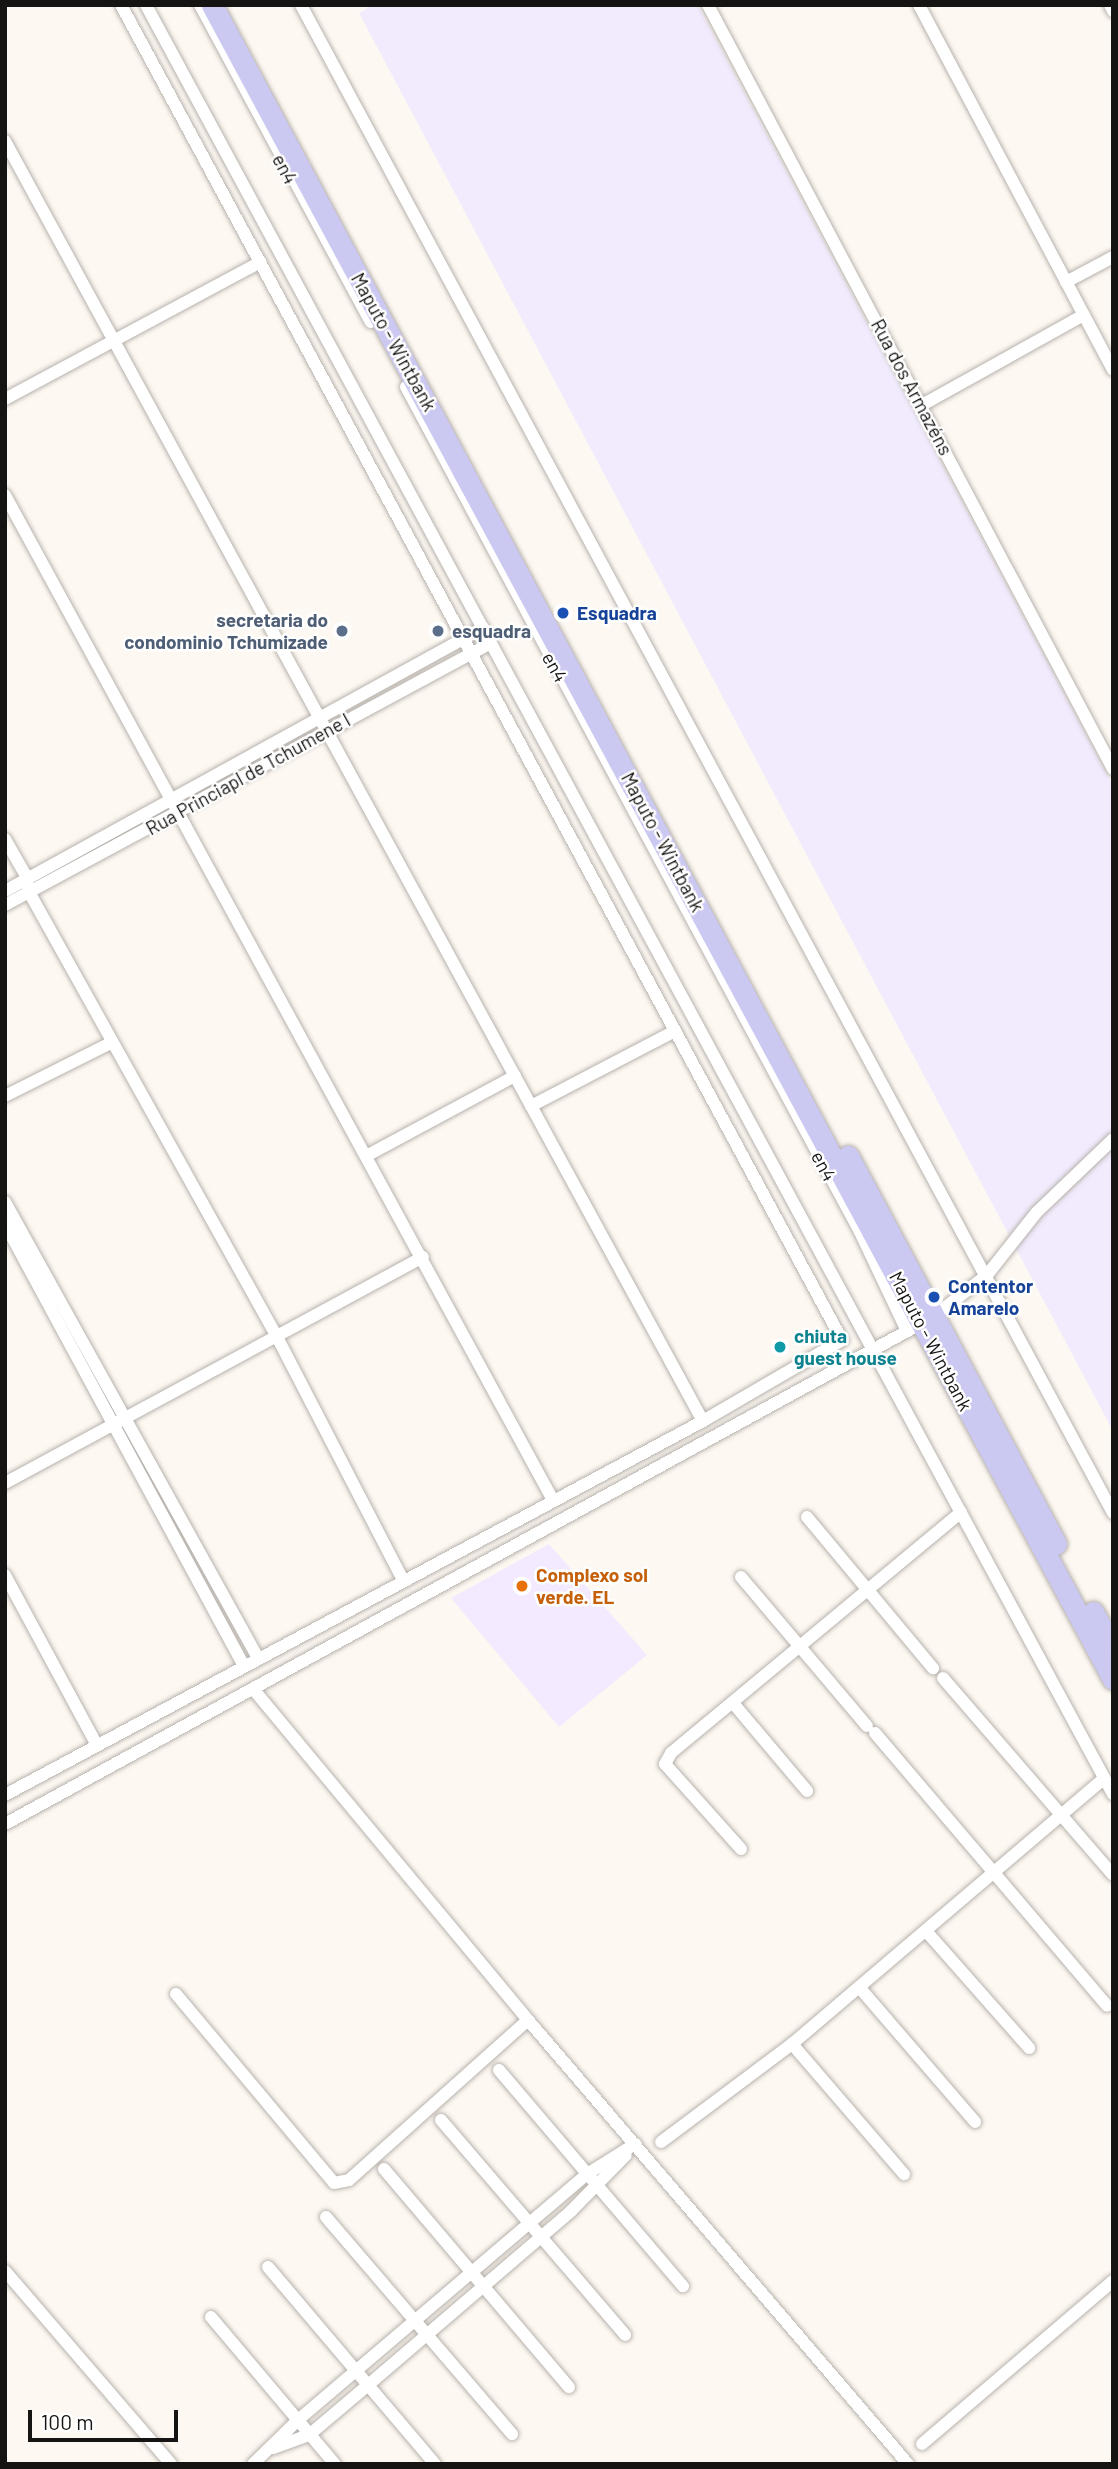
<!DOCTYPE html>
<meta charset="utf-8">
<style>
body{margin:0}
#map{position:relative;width:1118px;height:2469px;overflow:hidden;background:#fdf8f1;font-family:Barlow,sans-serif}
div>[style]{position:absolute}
.commercial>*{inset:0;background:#f4eaff}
.industrial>*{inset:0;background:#f1ebfd}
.roads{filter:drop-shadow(0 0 2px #b8b2ad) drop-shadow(0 0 2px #b8b2ad)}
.street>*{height:12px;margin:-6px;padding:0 6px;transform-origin:6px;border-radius:6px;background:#fff}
.highway>*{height:21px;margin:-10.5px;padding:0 10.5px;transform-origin:10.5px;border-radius:10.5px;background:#cbc8f2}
.dots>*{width:19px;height:19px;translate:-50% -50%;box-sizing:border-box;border:4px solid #fff;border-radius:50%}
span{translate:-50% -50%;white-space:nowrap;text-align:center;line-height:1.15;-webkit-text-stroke:5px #fff;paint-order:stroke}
.street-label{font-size:19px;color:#161412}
.transit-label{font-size:19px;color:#164399;font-weight:700}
.left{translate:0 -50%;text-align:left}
.service-label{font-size:19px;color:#4e5e75;font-weight:700}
.right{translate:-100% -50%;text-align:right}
.culture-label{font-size:19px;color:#0d838f;font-weight:700}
.food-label{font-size:19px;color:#c56008;font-weight:700}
.frame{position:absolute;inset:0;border:7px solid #161412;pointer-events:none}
.scale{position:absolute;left:28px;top:2410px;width:150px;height:32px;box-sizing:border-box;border:4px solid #161412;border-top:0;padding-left:9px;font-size:21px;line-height:24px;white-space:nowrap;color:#161412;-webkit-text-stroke:5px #fff;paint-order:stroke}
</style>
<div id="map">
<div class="commercial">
<i style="clip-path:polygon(549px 1544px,647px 1655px,559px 1727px,451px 1598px)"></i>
</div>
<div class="industrial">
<i style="clip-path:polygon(373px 5px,698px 5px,1113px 785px,1113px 1431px,359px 13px)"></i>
</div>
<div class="roads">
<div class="street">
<i style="left:146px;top:5px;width:2034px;rotate:61.61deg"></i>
<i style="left:200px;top:5px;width:360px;rotate:61.7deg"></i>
<i style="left:301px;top:5px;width:1713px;rotate:61.7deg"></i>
<i style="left:708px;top:5px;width:865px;rotate:62.07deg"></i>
<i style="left:919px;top:5px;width:413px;rotate:62deg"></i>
<i style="left:1110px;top:5px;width:7px;rotate:63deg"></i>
<i style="left:5px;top:141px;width:1458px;rotate:61.4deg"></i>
<i style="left:1066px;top:282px;width:53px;rotate:-28deg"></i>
<i style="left:406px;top:387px;width:959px;rotate:61.75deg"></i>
<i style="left:860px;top:1232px;width:110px;rotate:64.6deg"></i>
<i style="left:5px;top:399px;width:290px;rotate:-28.2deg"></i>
<i style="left:922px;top:405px;width:185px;rotate:-29.1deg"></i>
<i style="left:5px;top:495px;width:1145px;rotate:61.4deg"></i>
<i style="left:5px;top:839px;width:40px;rotate:60.3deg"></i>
<i style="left:25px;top:874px;width:18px;rotate:77deg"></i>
<i style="left:29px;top:892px;width:507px;rotate:60.86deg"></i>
<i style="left:276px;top:1335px;width:276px;rotate:62.6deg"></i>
<i style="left:5px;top:891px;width:546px;rotate:-28.82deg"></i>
<i style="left:5px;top:905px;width:552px;rotate:-28.33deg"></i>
<i style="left:5px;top:1096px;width:119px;rotate:-26.6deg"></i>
<i style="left:531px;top:1106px;width:162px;rotate:-27.5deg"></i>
<i style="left:368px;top:1155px;width:167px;rotate:-28.3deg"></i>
<i style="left:5px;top:1202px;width:521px;rotate:60.98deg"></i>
<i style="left:5px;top:1224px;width:502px;rotate:61.6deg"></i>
<i style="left:929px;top:1320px;width:73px;rotate:-37.8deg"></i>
<i style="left:987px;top:1275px;width:80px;rotate:-51.6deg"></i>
<i style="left:1037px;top:1212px;width:105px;rotate:-43.8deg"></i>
<i style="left:5px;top:1483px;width:475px;rotate:-28.4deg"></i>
<i style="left:807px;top:1517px;width:197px;rotate:50.2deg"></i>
<i style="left:5px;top:1575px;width:193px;rotate:61.6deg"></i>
<i style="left:741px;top:1577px;width:195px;rotate:49.8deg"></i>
<i style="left:943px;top:1678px;width:260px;rotate:49.2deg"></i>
<i style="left:254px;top:1690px;width:429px;rotate:50.3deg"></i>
<i style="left:528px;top:2020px;width:584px;rotate:49.44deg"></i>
<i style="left:733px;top:1703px;width:115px;rotate:49.9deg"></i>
<i style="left:875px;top:1733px;width:358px;rotate:49.6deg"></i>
<i style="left:5px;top:1795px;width:792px;rotate:-28.18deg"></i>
<i style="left:703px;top:1421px;width:161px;rotate:-30.2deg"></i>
<i style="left:842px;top:1340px;width:1517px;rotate:-118.37deg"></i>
<i style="left:5px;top:1824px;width:1035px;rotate:-28.65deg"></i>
<i style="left:741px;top:1849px;width:114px;rotate:-131.8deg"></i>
<i style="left:665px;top:1764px;width:13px;rotate:-61deg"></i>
<i style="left:671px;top:1753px;width:377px;rotate:-39.7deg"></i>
<i style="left:926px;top:1931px;width:156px;rotate:48.6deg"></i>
<i style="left:859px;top:1987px;width:178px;rotate:49.3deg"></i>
<i style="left:176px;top:1994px;width:246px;rotate:50.1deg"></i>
<i style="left:334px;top:2183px;width:15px;rotate:-11deg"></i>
<i style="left:349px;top:2180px;width:240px;rotate:-41.8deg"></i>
<i style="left:792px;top:2044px;width:172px;rotate:49.3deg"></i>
<i style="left:499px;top:2070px;width:284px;rotate:49.6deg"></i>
<i style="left:441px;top:2120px;width:283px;rotate:49.4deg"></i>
<i style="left:661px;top:2142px;width:164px;rotate:-36.8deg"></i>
<i style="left:792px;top:2044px;width:410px;rotate:-40.4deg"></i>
<i style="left:384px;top:2169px;width:286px;rotate:49.7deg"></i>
<i style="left:326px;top:2217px;width:286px;rotate:49.4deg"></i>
<i style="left:268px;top:2267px;width:258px;rotate:49.7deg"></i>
<i style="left:5px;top:2271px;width:255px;rotate:49.3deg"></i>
<i style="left:211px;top:2317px;width:192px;rotate:49.9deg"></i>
<i style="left:922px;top:2444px;width:251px;rotate:-40.5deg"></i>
<i style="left:273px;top:2448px;width:38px;rotate:-20deg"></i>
<i style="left:309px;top:2435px;width:76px;rotate:-40.2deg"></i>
<i style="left:367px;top:2386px;width:269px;rotate:-40.6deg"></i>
<i style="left:571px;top:2211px;width:78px;rotate:-45.5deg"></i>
<i style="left:253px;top:2464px;width:63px;rotate:-44.4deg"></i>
<i style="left:298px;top:2420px;width:380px;rotate:-40.4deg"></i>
<i style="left:587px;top:2174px;width:57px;rotate:-32deg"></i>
</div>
<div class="highway">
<i style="left:212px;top:5px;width:1901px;rotate:61.71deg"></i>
<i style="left:848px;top:1156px;width:440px;rotate:61.8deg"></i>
<i style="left:1093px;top:1612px;width:40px;rotate:60.3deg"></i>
</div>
</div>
<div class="dots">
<i style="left:563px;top:613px;background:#1a4fb4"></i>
<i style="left:342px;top:631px;background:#5c6f8a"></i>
<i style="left:438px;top:631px;background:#5c6f8a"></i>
<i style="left:934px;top:1297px;background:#1a4fb4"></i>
<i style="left:780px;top:1347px;background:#0f9aa8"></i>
<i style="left:522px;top:1586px;background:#e8710a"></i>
</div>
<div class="street-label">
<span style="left:285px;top:169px;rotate:62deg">en4</span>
<span style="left:394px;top:342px;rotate:61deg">Maputo - Wintbank</span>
<span style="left:912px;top:387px;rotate:62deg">Rua dos Armazéns</span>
<span style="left:555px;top:667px;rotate:61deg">en4</span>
<span style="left:248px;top:774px;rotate:-29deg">Rua Princiapl de Tchumene I</span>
<span style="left:663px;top:842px;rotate:62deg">Maputo - Wintbank</span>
<span style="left:824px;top:1166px;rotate:62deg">en4</span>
<span style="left:931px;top:1341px;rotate:62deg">Maputo - Wintbank</span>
</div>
<div class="transit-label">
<span class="left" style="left:577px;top:613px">Esquadra</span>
<span class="left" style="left:948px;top:1297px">Contentor<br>Amarelo</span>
</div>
<div class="service-label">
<span class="right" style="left:328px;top:631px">secretaria do<br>condominio Tchumizade</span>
<span class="left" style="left:452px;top:631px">esquadra</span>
</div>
<div class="culture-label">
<span class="left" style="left:794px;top:1347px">chiuta<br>guest house</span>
</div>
<div class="food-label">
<span class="left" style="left:536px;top:1586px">Complexo sol<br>verde. EL</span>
</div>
<div class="frame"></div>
<div class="scale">100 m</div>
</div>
